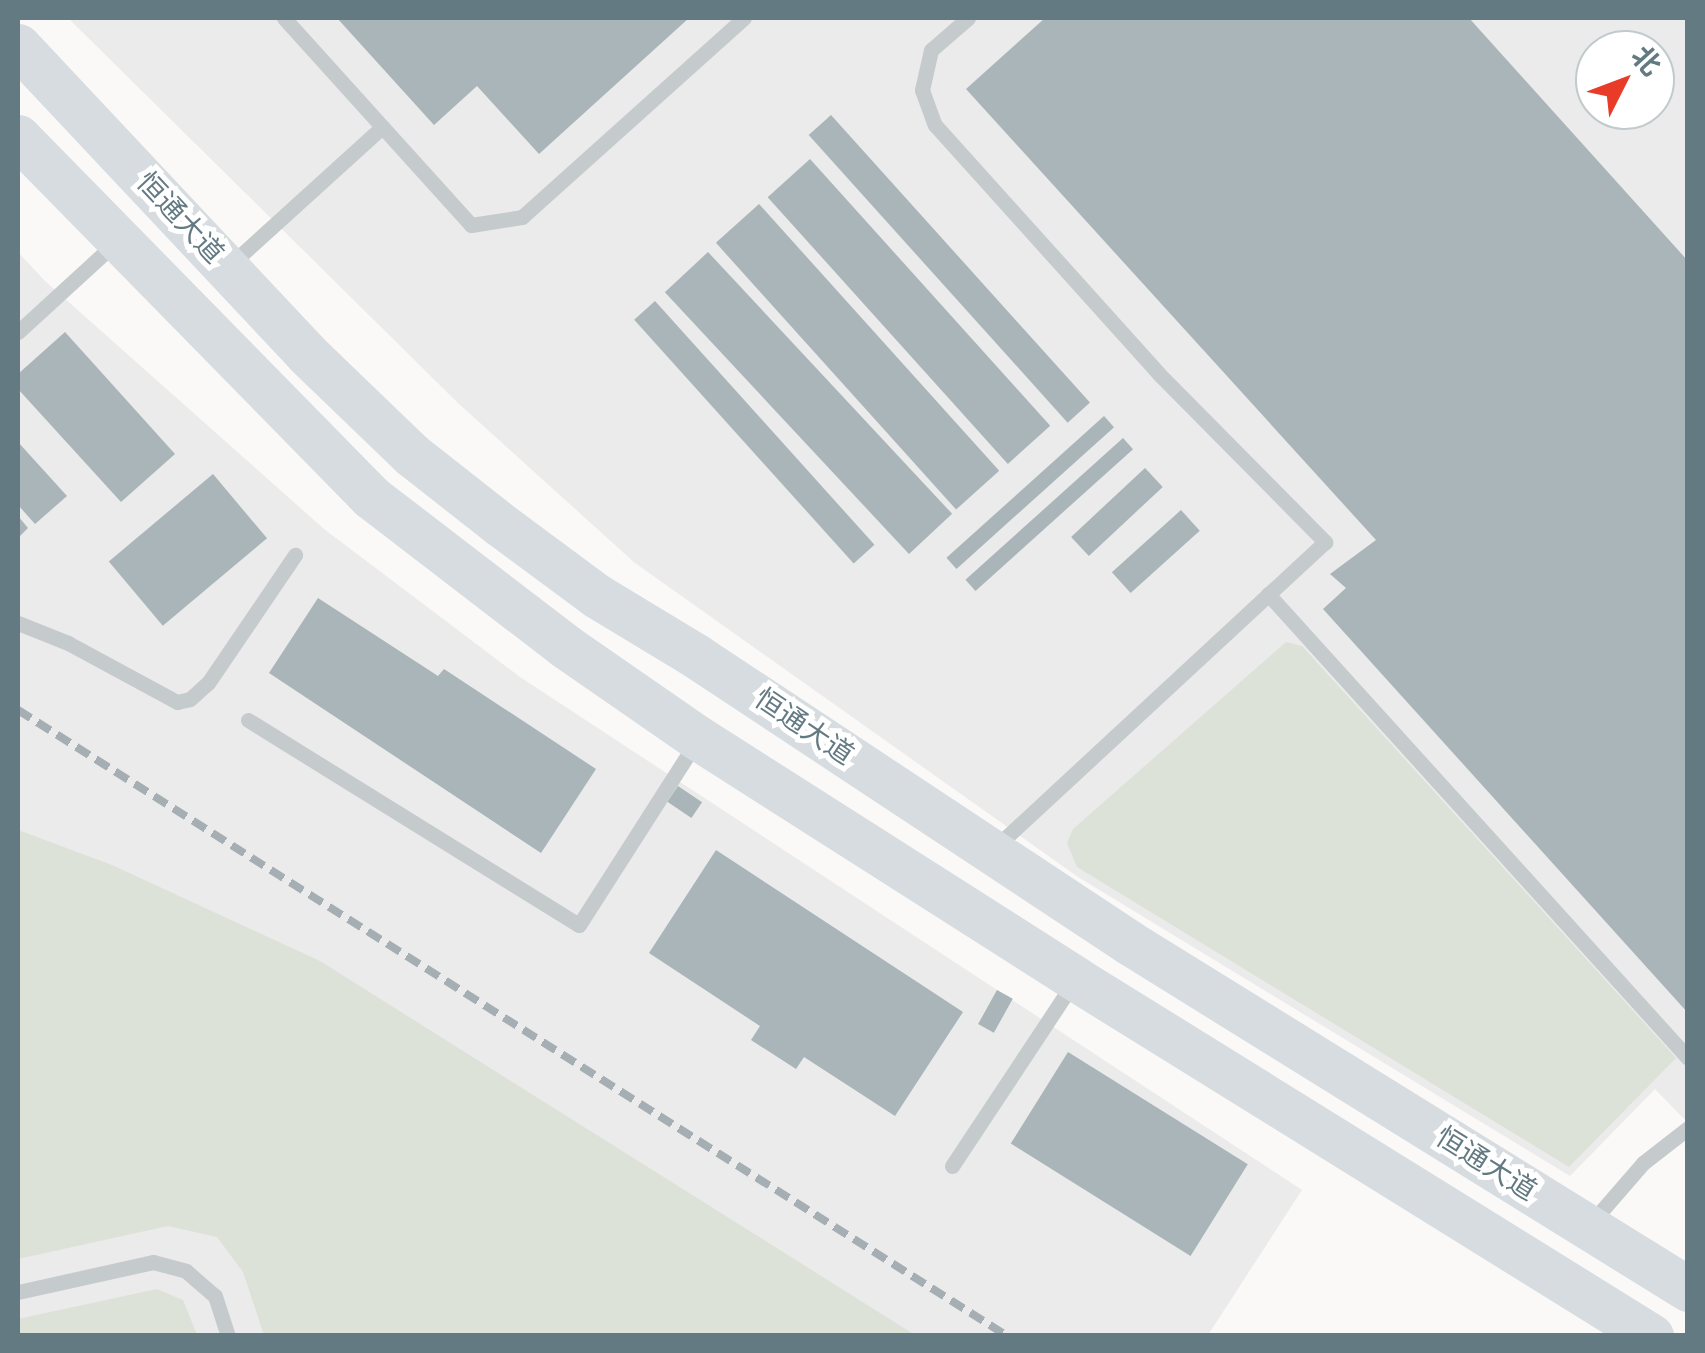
<!DOCTYPE html>
<meta charset="utf-8">
<style>
body{margin:0}
#map{position:relative;width:1705px;height:1353px;overflow:hidden;background:#faf9f7;font-family:"DM Sans","Noto Sans SC",sans-serif}
div>[style]{position:absolute}
.built>*{inset:0;background:#eaebea}
.green>*{inset:0;background:#dce2d8}
.building>*{inset:0;background:#a9b5b9;transform-origin:0 0}
.service>*{height:15px;margin:-7.5px;padding:0 7.5px;transform-origin:7.5px;border-radius:7.5px;background:#c5cacd}
.secondary>*{height:45px;margin:-22.5px;padding:0 22.5px;transform-origin:22.5px;border-radius:22.5px;background:#d6dcdf}
.rail>*{height:8px;margin-top:-4px;transform-origin:0;background:repeating-linear-gradient(90deg,#a5aeb2 0 15px,transparent 0 23px)}
span{translate:-50% -50%;white-space:nowrap;text-align:center;line-height:1.15;-webkit-text-stroke:10px #fff;paint-order:stroke}
.street-label{font-size:28px;color:#647a83}
.frame{position:absolute;inset:0;border:20px solid #647a83;pointer-events:none}
.north{position:absolute;left:1575px;top:30px;width:100px;height:100px;box-sizing:border-box;background:#fff;border:2px solid #c1cacd;border-radius:50%;rotate:48deg;font-size:28px;font-weight:700;line-height:40px;text-align:center;color:#647a83}
.north::after{content:'';display:block;margin:auto;width:35px;height:45px;background:#e83c29;clip-path:polygon(50% 0,100% 100%,50% 72%,0 100%)}
</style>
<div id="map">
<div class="built">
<i style="clip-path:polygon(evenodd,68px 18px,1687px 18px,1687px 1122px,1655px 1089px,1570px 1176px,1078px 877px,635px 563px,459px 404px,68px 18px,1595px 50px,1655px 50px,1655px 110px,1595px 110px,1595px 50px)"></i>
<i style="clip-path:polygon(18px 252px,45px 281px,324px 529px,520px 677px,1302px 1190px,1208px 1335px,18px 1335px)"></i>
</div>
<div class="green">
<i style="clip-path:polygon(1286px 642px,1302px 646px,1676px 1058px,1569px 1167px,1077px 867px,1067px 843px,1073px 829px)"></i>
<i style="clip-path:polygon(18px 830px,112px 865px,320px 961px,915px 1335px,264px 1335px,243px 1272px,217px 1237px,168px 1226px,18px 1259px)"></i>
<i style="clip-path:polygon(157px 1289px,183px 1300px,197px 1335px,18px 1335px,18px 1319px)"></i>
</div>
<div class="building">
<i style="clip-path:polygon(337px 18px,689px 18px,539px 154px,477px 86px,434px 125px)"></i>
<i style="clip-path:polygon(1045px 18px,1469px 18px,1688px 261px,1688px 1013px,1323px 609px,1346px 588px,1330px 574px,1376px 540px,966px 89px)"></i>
<i style="left:831px;top:115px;width:387px;height:30px;rotate:48deg"></i>
<i style="left:810px;top:159px;width:359px;height:57px;rotate:48deg"></i>
<i style="left:759px;top:204px;width:359px;height:58px;rotate:48deg"></i>
<i style="left:708px;top:252px;width:358px;height:59px;rotate:47deg"></i>
<i style="left:655px;top:301px;width:328px;height:28px;rotate:48deg"></i>
<i style="clip-path:polygon(65px 332px,175px 454px,121px 502px,18px 389px,18px 374px)"></i>
<i style="left:1104px;top:416px;width:15px;height:212px;rotate:48deg"></i>
<i style="left:1123px;top:438px;width:15px;height:212px;rotate:48deg"></i>
<i style="clip-path:polygon(18px 442px,67px 496px,35px 524px,18px 505px)"></i>
<i style="left:1145px;top:468px;width:26px;height:101px;rotate:47deg"></i>
<i style="left:213px;top:474px;width:84px;height:136px;rotate:50deg"></i>
<i style="left:1181px;top:510px;width:28px;height:93px;rotate:48deg"></i>
<i style="clip-path:polygon(18px 516px,28px 528px,18px 538px)"></i>
<i style="clip-path:polygon(318px 598px,438px 676px,444px 669px,596px 769px,541px 853px,269px 673px)"></i>
<i style="left:678px;top:786px;width:29px;height:19px;rotate:34deg"></i>
<i style="clip-path:polygon(716px 850px,963px 1012px,895px 1116px,804px 1057px,796px 1069px,751px 1040px,760px 1026px,649px 953px)"></i>
<i style="left:997px;top:990px;width:18px;height:39px;rotate:29deg"></i>
<i style="left:1068px;top:1052px;width:212px;height:108px;rotate:32deg"></i>
</div>
<div class="service">
<i style="left:284px;top:18px;width:279px;rotate:47.9deg"></i>
<i style="left:471px;top:225px;width:52px;rotate:-8.9deg"></i>
<i style="left:522px;top:217px;width:298px;rotate:-41.9deg"></i>
<i style="left:968px;top:18px;width:49px;rotate:139.1deg"></i>
<i style="left:931px;top:50px;width:41px;rotate:102.7deg"></i>
<i style="left:922px;top:90px;width:37px;rotate:70deg"></i>
<i style="left:935px;top:125px;width:334px;rotate:48deg"></i>
<i style="left:1158px;top:373px;width:238px;rotate:45.3deg"></i>
<i style="left:1325px;top:542px;width:451px;rotate:137.2deg"></i>
<i style="left:230px;top:265px;width:205px;rotate:-42.2deg"></i>
<i style="left:18px;top:332px;width:132px;rotate:-42.5deg"></i>
<i style="left:1268px;top:594px;width:626px;rotate:47.85deg"></i>
<i style="left:18px;top:623px;width:54px;rotate:21.8deg"></i>
<i style="left:68px;top:643px;width:124px;rotate:28.4deg"></i>
<i style="left:177px;top:702px;width:13px;rotate:-13deg"></i>
<i style="left:190px;top:699px;width:24px;rotate:-42deg"></i>
<i style="left:208px;top:683px;width:155px;rotate:-55.8deg"></i>
<i style="left:248px;top:720px;width:389px;rotate:31.8deg"></i>
<i style="left:579px;top:925px;width:217px;rotate:-57.4deg"></i>
<i style="left:952px;top:1166px;width:221px;rotate:-56.5deg"></i>
<i style="left:1591px;top:1223px;width:79px;rotate:-49.1deg"></i>
<i style="left:1643px;top:1163px;width:57px;rotate:-37.9deg"></i>
<i style="left:18px;top:1292px;width:138px;rotate:-12.5deg"></i>
<i style="left:153px;top:1262px;width:34px;rotate:15deg"></i>
<i style="left:186px;top:1271px;width:38px;rotate:41deg"></i>
<i style="left:215px;top:1296px;width:42px;rotate:72deg"></i>
</div>
<div class="secondary">
<i style="left:18px;top:46px;width:422px;rotate:46.8deg"></i>
<i style="left:307px;top:354px;width:146px;rotate:43.9deg"></i>
<i style="left:412px;top:455px;width:113px;rotate:38.2deg"></i>
<i style="left:501px;top:525px;width:119px;rotate:36.5deg"></i>
<i style="left:597px;top:596px;width:116px;rotate:31.2deg"></i>
<i style="left:696px;top:656px;width:520px;rotate:33.48deg"></i>
<i style="left:1130px;top:943px;width:657px;rotate:31.8deg"></i>
<i style="left:18px;top:137px;width:504px;rotate:45.56deg"></i>
<i style="left:371px;top:497px;width:245px;rotate:37.5deg"></i>
<i style="left:565px;top:646px;width:162px;rotate:34.7deg"></i>
<i style="left:698px;top:738px;width:448px;rotate:32.5deg"></i>
<i style="left:1076px;top:979px;width:677px;rotate:31.83deg"></i>
</div>
<div class="rail">
<i style="left:18px;top:710px;width:1170px;rotate:32.33deg"></i>
</div>
<div class="street-label">
<span style="left:180px;top:218px;rotate:47deg">恒通大道</span>
<span style="left:804px;top:727px;rotate:34deg">恒通大道</span>
<span style="left:1486px;top:1164px;rotate:32deg">恒通大道</span>
</div>
<div class="frame"></div>
<div class="north">北</div>
</div>
